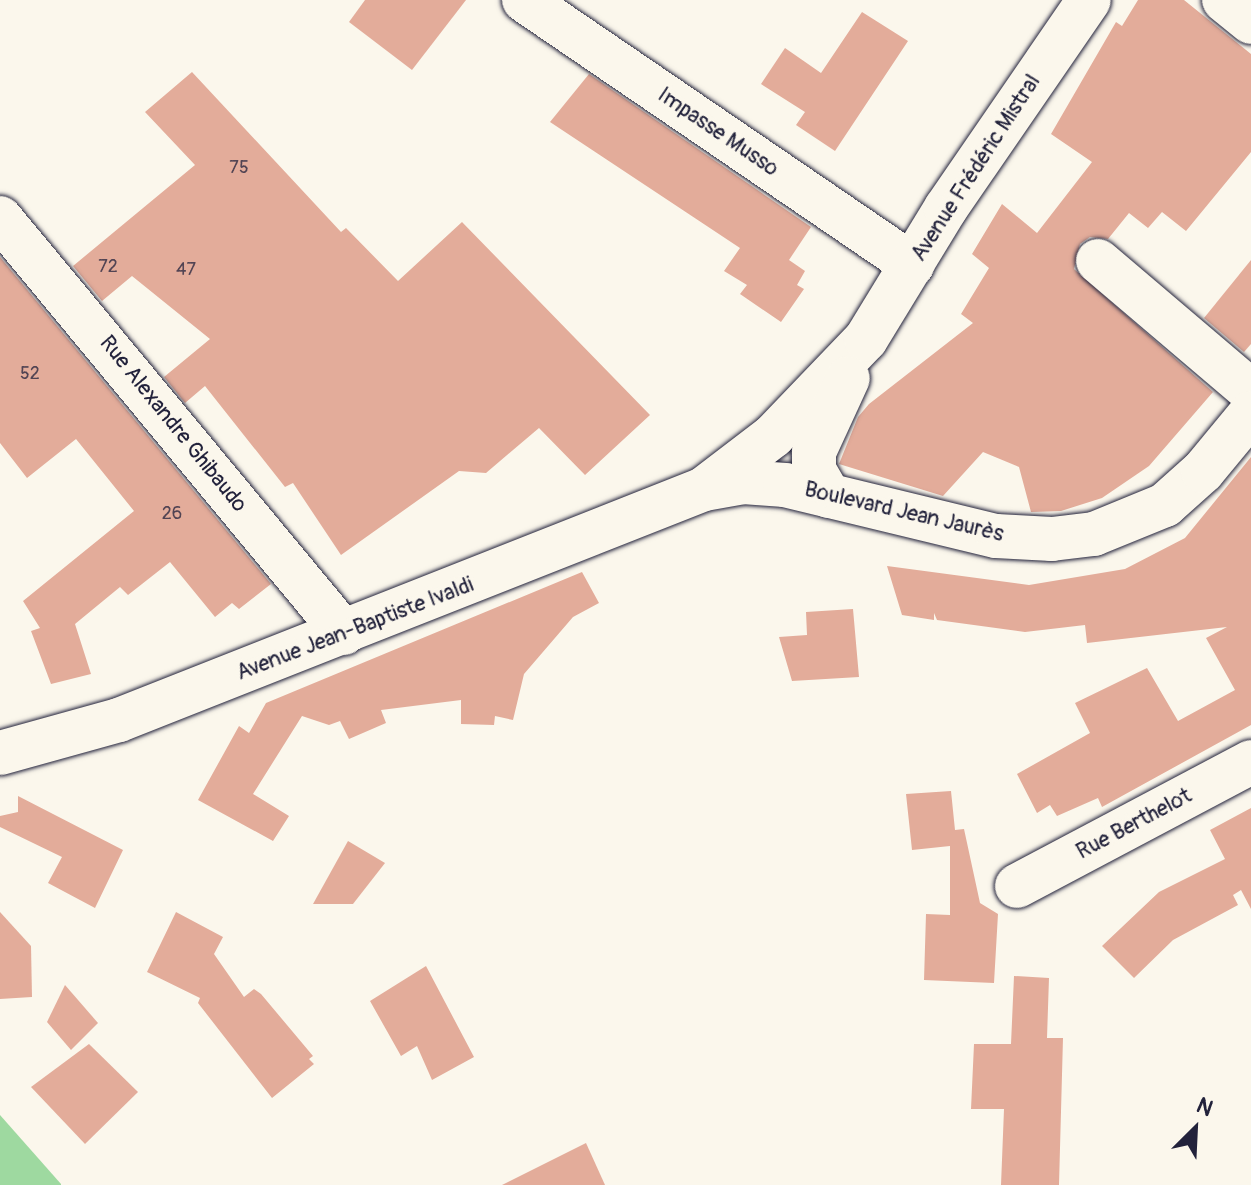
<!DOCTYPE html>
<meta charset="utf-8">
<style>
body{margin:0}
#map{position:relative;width:1251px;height:1185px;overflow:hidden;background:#fbf7ec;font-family:Pangolin,sans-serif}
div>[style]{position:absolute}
.green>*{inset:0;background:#9ed9a0}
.building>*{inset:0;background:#e3ac9a}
.roads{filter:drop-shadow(0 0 2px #22223b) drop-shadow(0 0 2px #22223b)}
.minor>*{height:44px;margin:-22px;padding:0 22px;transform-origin:22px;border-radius:22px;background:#fbf7ec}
.major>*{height:44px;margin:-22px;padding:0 22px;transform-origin:22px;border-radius:22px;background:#fbf7ec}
span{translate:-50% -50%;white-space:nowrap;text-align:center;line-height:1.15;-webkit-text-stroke:8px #fbf7ec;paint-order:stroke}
.number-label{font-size:18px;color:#524453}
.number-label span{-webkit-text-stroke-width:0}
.street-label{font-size:22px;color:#22223b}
.north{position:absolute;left:1155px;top:1089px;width:80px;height:80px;-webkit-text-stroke:6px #fbf7ec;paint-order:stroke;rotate:24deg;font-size:22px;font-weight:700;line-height:32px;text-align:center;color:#22223b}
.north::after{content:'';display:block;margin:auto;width:28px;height:36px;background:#22223b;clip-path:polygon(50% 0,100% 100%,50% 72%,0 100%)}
</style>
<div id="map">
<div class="green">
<i style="clip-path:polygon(0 1115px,61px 1184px,61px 1185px,0 1185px)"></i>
</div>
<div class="building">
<i style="clip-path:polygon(365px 0,466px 0,412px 70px,349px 22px)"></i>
<i style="clip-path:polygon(1138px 0,1184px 0,1251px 54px,1251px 152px,1186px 231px,1162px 212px,1148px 228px,1129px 213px,1108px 239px,1090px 237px,1080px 244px,1074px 269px,1213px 392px,1149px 466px,1102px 498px,1061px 511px,1031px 512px,1019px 467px,983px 452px,943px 496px,839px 464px,858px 417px,869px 404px,973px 323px,961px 314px,989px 268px,972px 254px,1002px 204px,1037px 233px,1092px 162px,1051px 134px,1116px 22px,1122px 26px)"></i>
<i style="clip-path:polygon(862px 12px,908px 41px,835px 151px,796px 125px,805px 112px,761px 84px,785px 48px,821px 73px)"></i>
<i style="clip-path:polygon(192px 72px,341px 232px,346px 228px,398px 281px,462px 222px,650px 415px,585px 475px,539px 428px,486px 473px,459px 471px,341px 555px,293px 483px,285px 487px,205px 386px,185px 403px,164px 377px,210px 339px,132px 276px,102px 301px,73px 266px,195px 165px,145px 112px)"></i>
<i style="clip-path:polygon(589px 74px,811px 227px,789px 260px,805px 271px,797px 285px,804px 289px,781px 322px,740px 294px,747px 285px,724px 271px,740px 248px,550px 122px)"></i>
<i style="clip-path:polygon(0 257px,271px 584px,239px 609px,232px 603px,215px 617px,170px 562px,128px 595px,120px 587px,75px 624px,91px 674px,51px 684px,31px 631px,40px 628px,23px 601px,134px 511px,76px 439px,27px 478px,0 443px)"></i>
<i style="clip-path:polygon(1251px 260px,1251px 344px,1244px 352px,1204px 318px)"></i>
<i style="clip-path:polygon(1251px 457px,1251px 725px,1102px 807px,1098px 798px,1057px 816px,1050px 805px,1037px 813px,1017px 774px,1090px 733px,1075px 703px,1147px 668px,1178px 721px,1235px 690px,1206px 638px,1227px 627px,1087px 643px,1085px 625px,1025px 632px,937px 620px,934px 613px,934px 620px,902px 615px,887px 566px,1029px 585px,1125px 569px,1185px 538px)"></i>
<i style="clip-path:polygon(582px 572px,599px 603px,573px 617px,524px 674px,513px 720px,495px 716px,494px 725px,461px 724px,461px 700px,381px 710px,386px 723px,349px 739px,340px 721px,329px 725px,302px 716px,253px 794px,289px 816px,273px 841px,198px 800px,239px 726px,249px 733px,266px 703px)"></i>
<i style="clip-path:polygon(853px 609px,859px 677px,792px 681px,779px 637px,807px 635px,806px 612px)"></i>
<i style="clip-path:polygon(951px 791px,955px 830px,964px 829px,980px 903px,998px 914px,994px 983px,924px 980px,926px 914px,950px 915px,950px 846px,912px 850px,906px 794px)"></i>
<i style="clip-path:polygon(18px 796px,123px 850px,95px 908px,48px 883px,62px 857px,0 827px,0 816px,18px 812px)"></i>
<i style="clip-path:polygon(1251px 808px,1251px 909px,1241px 890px,1233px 895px,1238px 905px,1173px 940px,1134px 978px,1102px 946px,1159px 892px,1225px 859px,1210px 830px)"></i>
<i style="clip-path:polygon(348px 841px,385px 863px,353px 904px,313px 904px)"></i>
<i style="clip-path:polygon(0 912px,31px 946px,32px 997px,0 999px)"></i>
<i style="clip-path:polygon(176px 912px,223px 937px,214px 954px,244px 997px,254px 989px,261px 994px,313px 1056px,309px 1059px,314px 1064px,272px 1098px,198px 1003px,200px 998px,147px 972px)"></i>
<i style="clip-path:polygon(426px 966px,474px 1057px,432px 1080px,417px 1046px,401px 1056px,370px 1001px)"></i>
<i style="clip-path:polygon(1014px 976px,1049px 978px,1047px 1038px,1063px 1038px,1059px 1185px,1001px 1185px,1004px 1109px,971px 1109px,974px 1044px,1011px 1044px)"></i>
<i style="clip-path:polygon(65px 985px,98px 1023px,71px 1050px,47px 1022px)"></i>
<i style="clip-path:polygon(89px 1044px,138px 1092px,85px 1144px,31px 1087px)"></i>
<i style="clip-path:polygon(586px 1143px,605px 1185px,502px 1185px)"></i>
</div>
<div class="roads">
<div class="minor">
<i style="left:524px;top:0;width:470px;rotate:34.3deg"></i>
<i style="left:1224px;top:0;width:35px;rotate:39deg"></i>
<i style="left:0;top:218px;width:539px;rotate:50.34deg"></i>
<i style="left:1098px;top:261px;width:201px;rotate:40.4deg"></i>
<i style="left:1017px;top:886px;width:265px;rotate:-27.9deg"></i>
</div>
<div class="major">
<i style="left:705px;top:488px;width:86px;rotate:-37.4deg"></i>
<i style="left:773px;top:436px;width:134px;rotate:-46.2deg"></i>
<i style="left:866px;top:339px;width:153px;rotate:-58.6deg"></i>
<i style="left:946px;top:208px;width:252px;rotate:-55.5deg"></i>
<i style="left:829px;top:496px;width:30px;rotate:-120deg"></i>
<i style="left:814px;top:470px;width:18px;rotate:-90deg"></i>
<i style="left:814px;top:452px;width:81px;rotate:-65.3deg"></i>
<i style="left:0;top:753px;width:123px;rotate:-15.5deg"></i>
<i style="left:119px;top:720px;width:629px;rotate:-21.55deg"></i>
<i style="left:704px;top:489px;width:40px;rotate:-10deg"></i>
<i style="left:743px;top:482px;width:42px;rotate:4.1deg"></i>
<i style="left:785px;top:485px;width:217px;rotate:13.6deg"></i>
<i style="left:996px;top:536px;width:56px;rotate:3.1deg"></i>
<i style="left:1052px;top:539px;width:42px;rotate:-6.8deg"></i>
<i style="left:1094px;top:534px;width:77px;rotate:-22.2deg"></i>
<i style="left:1165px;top:505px;width:51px;rotate:-41.8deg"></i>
<i style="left:1203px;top:471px;width:75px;rotate:-50.4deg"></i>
</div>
</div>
<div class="number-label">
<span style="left:239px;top:168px">75</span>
<span style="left:108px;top:267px">72</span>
<span style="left:186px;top:270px">47</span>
<span style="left:30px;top:374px">52</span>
<span style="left:172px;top:514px">26</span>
</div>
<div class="street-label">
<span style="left:718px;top:132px;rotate:34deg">Impasse Musso</span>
<span style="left:976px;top:168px;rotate:-57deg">Avenue Frédéric Mistral</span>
<span style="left:173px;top:424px;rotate:51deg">Rue Alexandre Ghibaudo</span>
<span style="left:904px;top:512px;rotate:13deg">Boulevard Jean Jaurès</span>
<span style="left:355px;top:629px;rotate:-21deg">Avenue Jean-Baptiste Ivaldi</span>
<span style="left:1134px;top:824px;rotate:-28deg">Rue Berthelot</span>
</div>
<div class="north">N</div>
</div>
